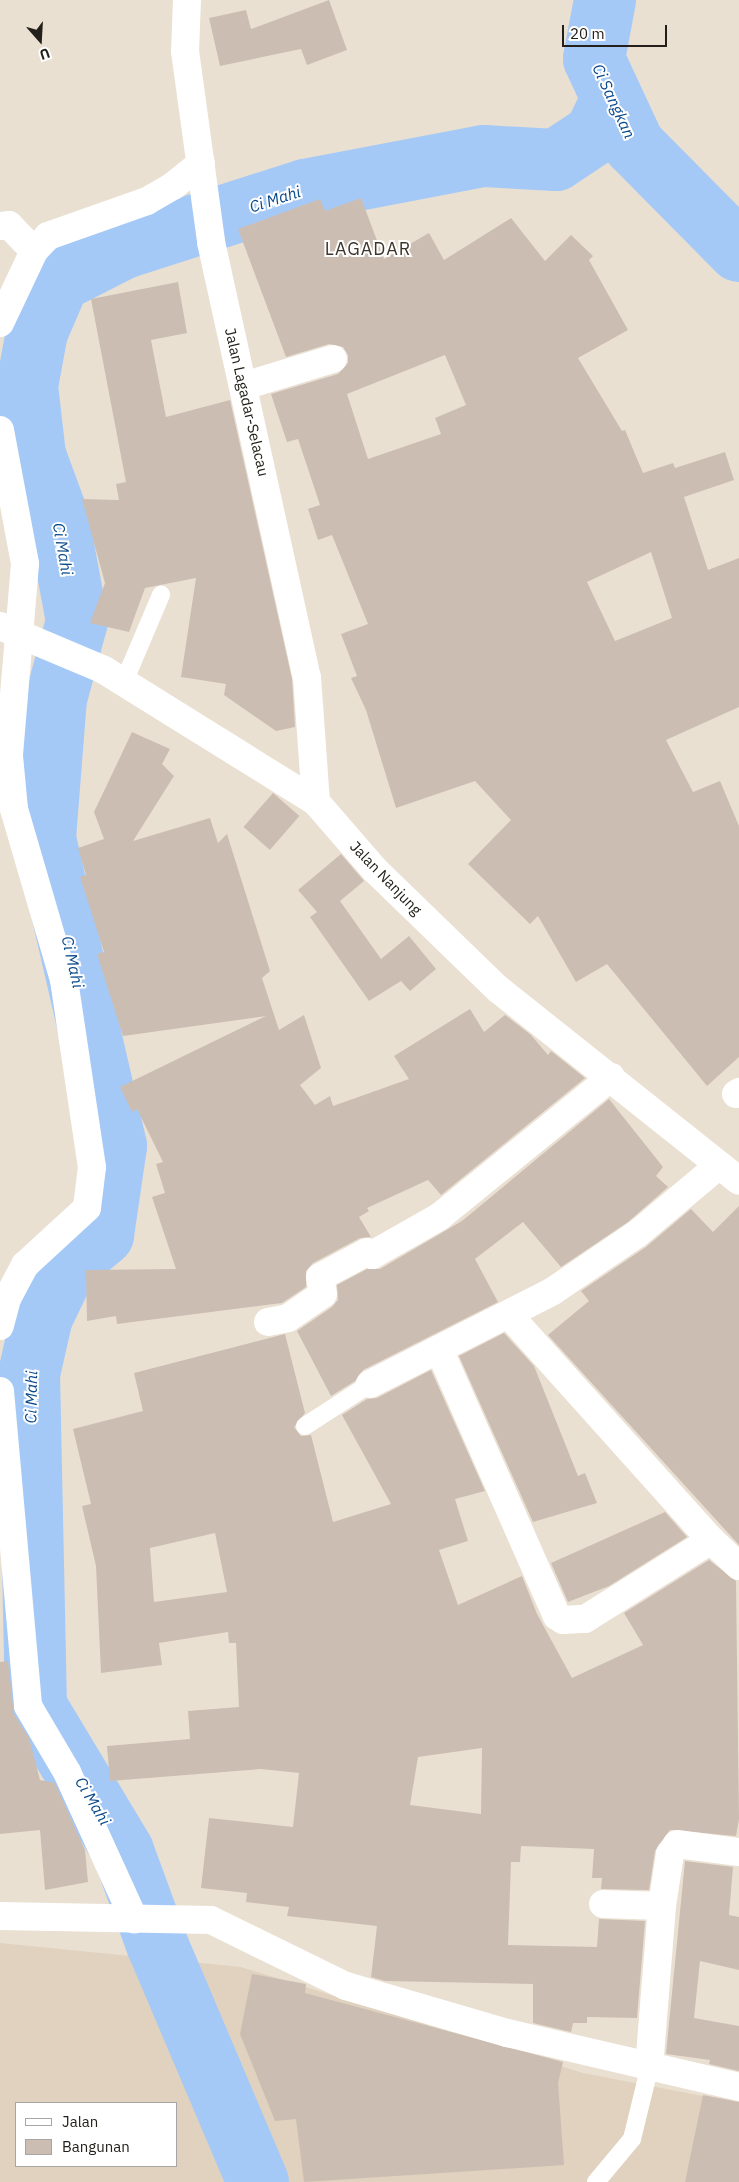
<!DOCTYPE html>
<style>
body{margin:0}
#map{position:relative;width:739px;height:2182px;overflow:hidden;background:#eae0d2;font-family:"IBM Plex Sans",sans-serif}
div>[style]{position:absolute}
.built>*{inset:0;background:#e0d2be}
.river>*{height:62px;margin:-31px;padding:0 31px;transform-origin:31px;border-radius:31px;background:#a5c9f6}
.building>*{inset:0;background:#cbbdb2;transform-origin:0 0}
.lane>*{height:18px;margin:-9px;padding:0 9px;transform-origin:9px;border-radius:9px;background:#fff}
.street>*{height:28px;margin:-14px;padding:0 14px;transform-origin:14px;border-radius:14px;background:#fff}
.secondary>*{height:28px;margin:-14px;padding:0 14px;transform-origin:14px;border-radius:14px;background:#fff}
.primary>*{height:28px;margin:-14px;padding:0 14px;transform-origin:14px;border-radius:14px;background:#fff}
span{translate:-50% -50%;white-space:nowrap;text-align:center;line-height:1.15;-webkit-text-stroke:4px #fff;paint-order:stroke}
.street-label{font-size:15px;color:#23201b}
.water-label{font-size:16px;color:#0a4a8b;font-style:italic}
.quarter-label{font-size:18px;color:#3c352a;letter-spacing:1px}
.legend{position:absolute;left:15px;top:2102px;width:162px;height:65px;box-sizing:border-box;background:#fff;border:1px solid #a7a6a4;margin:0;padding:6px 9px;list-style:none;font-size:15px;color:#23201b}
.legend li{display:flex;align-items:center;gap:10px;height:25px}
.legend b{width:25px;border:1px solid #a7a6a4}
.north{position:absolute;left:15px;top:15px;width:50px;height:50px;-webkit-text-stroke:4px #fff;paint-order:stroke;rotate:161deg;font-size:14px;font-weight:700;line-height:20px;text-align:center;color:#23201b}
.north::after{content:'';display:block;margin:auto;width:18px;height:22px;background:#23201b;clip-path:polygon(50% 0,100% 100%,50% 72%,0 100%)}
.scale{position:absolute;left:562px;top:25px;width:105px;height:22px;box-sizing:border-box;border:2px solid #23201b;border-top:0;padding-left:6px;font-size:15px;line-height:18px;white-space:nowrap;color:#23201b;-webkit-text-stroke:4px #fff;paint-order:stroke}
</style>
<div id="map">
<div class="built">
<i style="clip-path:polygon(evenodd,0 1943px,241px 1967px,583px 2073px,739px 2103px,739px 2182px,0 2182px,0 1943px,16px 2103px,176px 2103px,176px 2166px,16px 2166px,16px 2103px)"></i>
</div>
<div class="river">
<i style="left:605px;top:0;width:60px;rotate:100.6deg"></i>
<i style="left:594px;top:59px;width:95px;rotate:65.1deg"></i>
<i style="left:634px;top:145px;width:149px;rotate:45.3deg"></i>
<i style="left:258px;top:2182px;width:259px;rotate:-113deg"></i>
<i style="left:157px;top:1944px;width:99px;rotate:-110.1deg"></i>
<i style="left:123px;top:1851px;width:169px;rotate:-121deg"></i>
<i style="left:36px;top:1706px;width:332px;rotate:-91.2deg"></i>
<i style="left:29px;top:1374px;width:58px;rotate:-77.2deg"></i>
<i style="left:42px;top:1317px;width:58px;rotate:-64.3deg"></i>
<i style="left:67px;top:1265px;width:47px;rotate:-39.8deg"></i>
<i style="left:103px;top:1235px;width:90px;rotate:-81.7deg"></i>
<i style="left:116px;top:1146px;width:316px;rotate:-103deg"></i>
<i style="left:45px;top:838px;width:139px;rotate:-85.5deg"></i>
<i style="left:56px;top:699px;width:81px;rotate:-74.9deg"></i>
<i style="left:77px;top:621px;width:105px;rotate:-100.5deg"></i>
<i style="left:58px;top:518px;width:67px;rotate:-110.1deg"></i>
<i style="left:35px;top:455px;width:69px;rotate:-96.6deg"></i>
<i style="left:27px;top:386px;width:55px;rotate:-79.5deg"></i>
<i style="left:37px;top:332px;width:56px;rotate:-66.7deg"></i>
<i style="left:59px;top:281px;width:73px;rotate:-26.9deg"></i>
<i style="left:124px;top:248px;width:190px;rotate:-17.8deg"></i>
<i style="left:305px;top:190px;width:182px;rotate:-10.8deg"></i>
<i style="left:484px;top:156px;width:72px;rotate:3.2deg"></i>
<i style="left:556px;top:160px;width:47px;rotate:-33.7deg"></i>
<i style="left:595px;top:134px;width:39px;rotate:-64deg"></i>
</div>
<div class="building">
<i style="clip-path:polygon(329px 0,347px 50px,307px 65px,301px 49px,220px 66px,209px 18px,246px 10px,251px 29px)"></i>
<i style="clip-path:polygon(evenodd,361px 198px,384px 259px,429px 233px,444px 260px,511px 218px,545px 261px,571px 235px,593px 256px,589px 260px,628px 330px,578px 358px,622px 431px,625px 430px,643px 473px,673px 463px,675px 468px,725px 452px,734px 480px,684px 497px,708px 570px,739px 558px,739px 707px,666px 740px,693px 792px,720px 781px,739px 826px,739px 1057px,707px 1086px,607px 964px,576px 982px,538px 916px,530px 924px,468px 864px,511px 820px,475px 781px,396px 808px,366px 710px,351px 678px,357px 676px,341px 634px,368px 624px,332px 535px,318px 540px,308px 509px,320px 505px,298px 439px,287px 442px,271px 394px,338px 374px,348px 363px,348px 355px,343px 347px,329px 344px,286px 357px,238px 229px,320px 199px,325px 211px,361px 198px,445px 355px,466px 405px,435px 418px,441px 434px,368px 459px,347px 394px,445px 355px,361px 198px,651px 552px,672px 618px,615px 641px,587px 582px,651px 552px)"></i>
<i style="clip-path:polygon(178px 282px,187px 333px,151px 340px,166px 417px,230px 400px,292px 679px,295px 727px,276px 731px,224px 695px,226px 684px,181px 677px,196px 578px,145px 588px,129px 632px,90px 623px,105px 583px,82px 499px,119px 500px,116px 484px,126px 482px,91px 299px)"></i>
<i style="clip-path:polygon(132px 732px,170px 749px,162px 764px,174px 776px,133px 841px,210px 818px,218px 843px,227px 834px,270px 971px,262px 978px,279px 1030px,304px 1015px,321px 1068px,300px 1085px,315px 1105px,330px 1096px,333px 1106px,409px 1079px,394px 1056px,470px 1009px,484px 1032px,505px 1015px,531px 1035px,548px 1055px,551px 1051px,585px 1078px,441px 1195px,428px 1180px,367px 1208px,369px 1211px,359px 1217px,371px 1237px,360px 1238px,313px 1263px,306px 1271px,306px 1287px,282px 1303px,117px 1324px,116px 1316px,87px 1321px,86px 1270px,176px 1269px,152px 1197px,165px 1193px,156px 1164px,163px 1162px,137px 1109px,132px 1112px,120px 1087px,266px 1016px,123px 1036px,97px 954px,104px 952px,80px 877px,86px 875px,78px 848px,104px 839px,94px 812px)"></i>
<i style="left:273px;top:793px;width:35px;height:45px;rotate:41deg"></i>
<i style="clip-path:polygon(341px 854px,364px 881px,340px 901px,381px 959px,409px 936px,436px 969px,410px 991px,401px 981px,369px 1001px,310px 917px,317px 912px,298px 890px)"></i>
<i style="clip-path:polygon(609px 1099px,663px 1167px,656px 1176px,668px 1187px,628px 1222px,561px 1267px,523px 1222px,475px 1259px,498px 1302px,363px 1370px,355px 1381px,331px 1396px,297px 1331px,332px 1307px,338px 1300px,337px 1285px,367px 1269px,380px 1269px,462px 1221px)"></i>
<i style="clip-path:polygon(739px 1206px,739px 1545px,548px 1335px,589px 1301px,581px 1291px,646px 1247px,691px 1209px,713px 1232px)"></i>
<i style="clip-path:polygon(504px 1333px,534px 1366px,578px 1476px,585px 1473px,597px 1503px,533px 1522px,459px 1356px)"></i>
<i style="clip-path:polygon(evenodd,285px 1334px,305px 1413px,294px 1427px,301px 1436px,311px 1435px,333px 1522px,391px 1504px,342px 1415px,367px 1399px,377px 1398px,431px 1370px,485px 1491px,455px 1499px,468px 1541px,439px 1550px,458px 1605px,522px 1576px,537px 1614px,572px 1678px,643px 1645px,624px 1613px,709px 1560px,736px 1581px,739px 1819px,736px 1836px,670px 1830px,655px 1851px,649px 1890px,601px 1889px,602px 1878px,592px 1878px,594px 1849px,521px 1846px,520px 1862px,511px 1862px,508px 1945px,597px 1947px,599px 1919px,645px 1921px,637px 2018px,587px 2017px,587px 2023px,573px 2023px,571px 2032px,533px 2023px,533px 1984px,385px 1981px,371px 1977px,377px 1926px,287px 1916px,289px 1907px,246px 1902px,247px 1893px,201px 1888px,209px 1818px,293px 1827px,299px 1773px,261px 1769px,110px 1781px,107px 1746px,190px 1739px,188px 1711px,239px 1707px,236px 1643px,229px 1643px,228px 1632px,159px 1643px,162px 1665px,101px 1673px,96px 1566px,82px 1506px,91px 1504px,73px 1429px,143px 1411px,134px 1373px,285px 1334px,215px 1533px,227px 1592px,154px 1602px,150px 1548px,215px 1533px,285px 1334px,482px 1748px,481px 1814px,410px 1805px,418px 1757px,482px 1748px)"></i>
<i style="clip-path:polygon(665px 1512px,687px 1537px,609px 1586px,568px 1602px,551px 1563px)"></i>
<i style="clip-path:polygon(8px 1661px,14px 1714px,29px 1738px,40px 1780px,55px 1783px,85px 1850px,88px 1882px,45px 1890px,40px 1830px,0 1834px,0 1662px)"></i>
<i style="clip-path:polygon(685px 1861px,733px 1867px,729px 1915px,739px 1917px,739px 1970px,700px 1961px,694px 2018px,739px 2026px,739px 2071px,709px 2064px,710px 2060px,666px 2054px)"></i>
<i style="clip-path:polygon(252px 1974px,306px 1984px,305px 1993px,563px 2062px,558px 2083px,564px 2165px,304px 2182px,296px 2119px,275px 2121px,240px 2034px)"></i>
<i style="clip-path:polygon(703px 2095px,739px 2102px,739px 2182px,685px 2182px)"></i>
</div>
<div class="lane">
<i style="left:124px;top:682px;width:95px;rotate:-67deg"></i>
<i style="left:305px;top:1426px;width:77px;rotate:-32.9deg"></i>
<i style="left:596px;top:2182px;width:56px;rotate:-50.1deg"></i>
<i style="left:632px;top:2139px;width:72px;rotate:-76.3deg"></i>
</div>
<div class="street">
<i style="left:0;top:226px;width:9px;rotate:-6deg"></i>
<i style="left:9px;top:225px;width:36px;rotate:46deg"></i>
<i style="left:0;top:323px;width:80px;rotate:-64.7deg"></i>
<i style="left:34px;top:251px;width:21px;rotate:-47deg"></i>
<i style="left:48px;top:236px;width:105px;rotate:-19.5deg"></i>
<i style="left:147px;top:201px;width:30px;rotate:-30deg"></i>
<i style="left:173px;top:186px;width:36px;rotate:-39deg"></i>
<i style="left:244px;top:386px;width:93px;rotate:-16.9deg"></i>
<i style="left:0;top:430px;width:136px;rotate:79.4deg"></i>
<i style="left:25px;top:564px;width:193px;rotate:94.8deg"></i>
<i style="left:9px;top:756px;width:53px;rotate:84.6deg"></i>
<i style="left:14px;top:809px;width:178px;rotate:73.7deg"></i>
<i style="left:64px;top:980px;width:189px;rotate:81.5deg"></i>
<i style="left:92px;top:1167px;width:41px;rotate:97deg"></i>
<i style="left:87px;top:1208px;width:84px;rotate:137.4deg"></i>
<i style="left:25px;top:1265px;width:38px;rotate:118deg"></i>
<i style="left:7px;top:1299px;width:28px;rotate:105deg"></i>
<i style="left:736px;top:1094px;width:4px;rotate:-34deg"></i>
<i style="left:509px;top:1315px;width:302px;rotate:48.1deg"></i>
<i style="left:711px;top:1540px;width:38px;rotate:43deg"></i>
<i style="left:268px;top:1322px;width:20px;rotate:-11deg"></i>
<i style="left:288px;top:1318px;width:42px;rotate:-34.4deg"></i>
<i style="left:323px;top:1294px;width:17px;rotate:-100deg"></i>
<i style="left:320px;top:1277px;width:53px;rotate:-28deg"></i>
<i style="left:367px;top:1252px;width:6px;rotate:31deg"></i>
<i style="left:372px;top:1255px;width:77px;rotate:-29.6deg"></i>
<i style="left:439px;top:1217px;width:222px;rotate:-39.1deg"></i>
<i style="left:439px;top:1349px;width:292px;rotate:66.2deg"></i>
<i style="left:557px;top:1616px;width:7px;rotate:34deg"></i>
<i style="left:563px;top:1620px;width:22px;rotate:-3deg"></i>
<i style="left:585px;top:1619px;width:149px;rotate:-32.1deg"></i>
<i style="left:370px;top:1384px;width:205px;rotate:-26.9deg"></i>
<i style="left:553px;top:1291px;width:102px;rotate:-34.2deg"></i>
<i style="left:637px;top:1234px;width:106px;rotate:-40deg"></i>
<i style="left:0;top:1391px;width:316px;rotate:84.9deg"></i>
<i style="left:28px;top:1706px;width:77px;rotate:59.4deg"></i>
<i style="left:67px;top:1772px;width:162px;rotate:65.5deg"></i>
<i style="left:603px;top:1904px;width:59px;rotate:1.9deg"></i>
<i style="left:662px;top:1906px;width:164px;rotate:94.6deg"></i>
<i style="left:662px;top:1906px;width:53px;rotate:-81.3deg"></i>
<i style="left:670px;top:1854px;width:12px;rotate:-55deg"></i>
<i style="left:677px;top:1844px;width:63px;rotate:7.4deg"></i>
</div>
<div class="secondary">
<i style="left:187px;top:0;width:51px;rotate:92.2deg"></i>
<i style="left:185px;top:51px;width:193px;rotate:82.2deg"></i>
<i style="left:211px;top:242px;width:445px;rotate:77.6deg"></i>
<i style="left:307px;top:677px;width:125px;rotate:85.9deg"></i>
<i style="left:0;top:1916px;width:211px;rotate:1.1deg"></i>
<i style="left:211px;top:1920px;width:150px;rotate:26.1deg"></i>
<i style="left:346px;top:1986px;width:168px;rotate:16.3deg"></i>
<i style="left:507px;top:2033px;width:238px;rotate:13.1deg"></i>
</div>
<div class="primary">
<i style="left:0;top:626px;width:113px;rotate:22.9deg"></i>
<i style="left:104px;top:670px;width:250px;rotate:31.9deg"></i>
<i style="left:316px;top:802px;width:90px;rotate:49.1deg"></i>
<i style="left:375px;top:870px;width:171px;rotate:44.1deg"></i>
<i style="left:498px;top:989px;width:308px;rotate:38.5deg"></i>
</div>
<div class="street-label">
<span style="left:247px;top:402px;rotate:77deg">Jalan Lagadar-Selacau</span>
<span style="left:386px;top:878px;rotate:46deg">Jalan Nanjung</span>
</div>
<div class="water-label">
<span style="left:614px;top:101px;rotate:65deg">Ci Sangkan</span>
<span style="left:275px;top:199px;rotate:-18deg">Ci Mahi</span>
<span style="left:63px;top:549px;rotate:80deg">Ci Mahi</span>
<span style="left:73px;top:962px;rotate:77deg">Ci Mahi</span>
<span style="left:31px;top:1397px;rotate:-89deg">Ci Mahi</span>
<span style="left:93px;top:1801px;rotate:59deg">Ci Mahi</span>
</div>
<div class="quarter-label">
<span style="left:368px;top:249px">LAGADAR</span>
</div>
<ul class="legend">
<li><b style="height:6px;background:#fff"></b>Jalan</li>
<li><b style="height:14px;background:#cbbdb2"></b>Bangunan</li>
</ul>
<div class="north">U</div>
<div class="scale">20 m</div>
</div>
